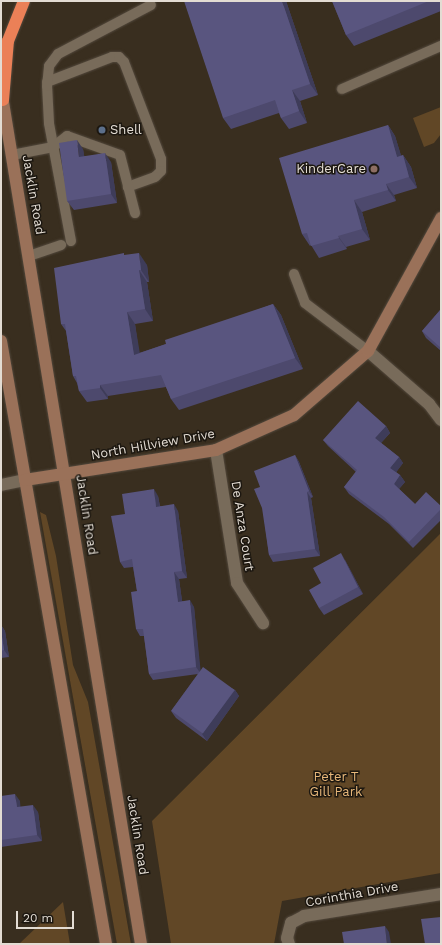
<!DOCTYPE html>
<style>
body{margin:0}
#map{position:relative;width:442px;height:945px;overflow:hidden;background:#392e1f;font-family:"Work Sans",sans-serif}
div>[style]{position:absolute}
.green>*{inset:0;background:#614726}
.roads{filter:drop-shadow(0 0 1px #53493d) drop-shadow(0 0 1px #53493d)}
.lane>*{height:10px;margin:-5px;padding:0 5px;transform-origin:5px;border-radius:5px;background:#786b5a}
.street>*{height:12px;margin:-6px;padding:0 6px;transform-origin:6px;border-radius:6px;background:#786b5a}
.secondary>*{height:12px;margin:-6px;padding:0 6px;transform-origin:6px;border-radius:6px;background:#9a7159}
.highway>*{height:12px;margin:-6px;padding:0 6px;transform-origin:6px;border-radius:6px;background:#eb8057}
.wall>*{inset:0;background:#4d496d}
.shaded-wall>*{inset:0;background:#3e3c59}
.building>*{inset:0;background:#59557f;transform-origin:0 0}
.dots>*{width:11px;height:11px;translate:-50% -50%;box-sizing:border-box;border:2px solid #1c1710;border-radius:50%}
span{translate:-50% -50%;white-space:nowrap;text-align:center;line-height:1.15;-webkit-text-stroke:3px #1c1710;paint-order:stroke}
.poi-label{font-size:13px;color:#e3dcd3}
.left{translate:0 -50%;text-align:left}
.right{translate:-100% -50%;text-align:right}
.street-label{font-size:13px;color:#e3dcd3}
.park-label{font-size:13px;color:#e8b87a}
.frame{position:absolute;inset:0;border:2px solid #e3dcd3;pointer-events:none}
.scale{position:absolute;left:16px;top:911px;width:58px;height:18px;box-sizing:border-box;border:2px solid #e3dcd3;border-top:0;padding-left:5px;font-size:12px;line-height:14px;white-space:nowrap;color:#e3dcd3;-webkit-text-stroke:3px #1c1710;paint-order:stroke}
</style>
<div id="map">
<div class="green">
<i style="clip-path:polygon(441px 107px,441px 134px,434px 143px,424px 147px,413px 118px)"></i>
<i style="clip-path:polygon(40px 512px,46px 515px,56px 556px,73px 665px,88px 702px,131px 944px,117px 944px)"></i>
<i style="clip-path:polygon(441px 533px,441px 873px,282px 901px,274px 944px,171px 944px,152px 821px)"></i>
<i style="clip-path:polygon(63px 902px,70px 944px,19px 944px)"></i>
</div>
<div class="roads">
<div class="lane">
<i style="left:47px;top:82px;width:70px;rotate:-21deg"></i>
<i style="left:112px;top:57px;width:7px"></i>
<i style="left:119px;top:57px;width:7px;rotate:45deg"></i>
<i style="left:124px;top:62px;width:104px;rotate:69.1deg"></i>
<i style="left:161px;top:159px;width:12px;rotate:90deg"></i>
<i style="left:161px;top:171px;width:8px;rotate:135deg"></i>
<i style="left:155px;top:177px;width:29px;rotate:160deg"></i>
<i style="left:342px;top:89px;width:108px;rotate:-23.5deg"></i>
<i style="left:12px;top:155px;width:42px;rotate:-11deg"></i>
<i style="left:53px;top:147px;width:18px;rotate:-38deg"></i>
<i style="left:67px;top:136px;width:56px;rotate:19.7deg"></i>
<i style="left:120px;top:155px;width:60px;rotate:75.5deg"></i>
<i style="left:71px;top:241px;width:120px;rotate:-100.6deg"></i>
<i style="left:49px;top:123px;width:37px;rotate:-93deg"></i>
<i style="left:47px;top:86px;width:20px;rotate:-84deg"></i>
<i style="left:49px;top:66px;width:15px;rotate:-53deg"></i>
<i style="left:58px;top:54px;width:105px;rotate:-27.8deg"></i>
<i style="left:29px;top:256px;width:34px;rotate:-19deg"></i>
<i style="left:294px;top:274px;width:31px;rotate:69deg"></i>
<i style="left:305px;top:303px;width:79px;rotate:37.3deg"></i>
</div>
<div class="street">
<i style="left:368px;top:351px;width:81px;rotate:41deg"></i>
<i style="left:429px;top:404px;width:20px;rotate:53deg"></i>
<i style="left:216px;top:450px;width:135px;rotate:81deg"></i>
<i style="left:237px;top:583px;width:48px;rotate:57deg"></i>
<i style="left:1px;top:485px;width:25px;rotate:-12deg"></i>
<i style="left:289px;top:944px;width:6px;rotate:-108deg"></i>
<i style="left:287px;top:938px;width:16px;rotate:-75deg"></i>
<i style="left:291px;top:923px;width:15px;rotate:-28deg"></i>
<i style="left:304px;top:916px;width:139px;rotate:-9.1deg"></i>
</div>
<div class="secondary">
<i style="left:1px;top:90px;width:865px;rotate:80.69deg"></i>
<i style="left:1px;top:341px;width:612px;rotate:80.12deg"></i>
<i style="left:25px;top:480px;width:193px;rotate:-8.9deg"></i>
<i style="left:216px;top:450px;width:85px;rotate:-24.2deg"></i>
<i style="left:294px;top:415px;width:98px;rotate:-40.9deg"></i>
<i style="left:368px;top:351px;width:152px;rotate:-61.2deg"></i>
</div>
<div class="highway">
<i style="left:3px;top:100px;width:59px;rotate:-85.2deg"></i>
<i style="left:8px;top:41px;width:43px;rotate:-68.2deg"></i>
</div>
</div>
<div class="wall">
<i style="clip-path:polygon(286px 1px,318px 95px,300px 101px,307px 123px,289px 129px,281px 118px,279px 113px,231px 129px,223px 118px)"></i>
<i style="clip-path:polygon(332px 1px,441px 1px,441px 11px,354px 46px,346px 35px)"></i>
<i style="clip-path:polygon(388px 125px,395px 136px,401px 156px,403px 155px,411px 167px,417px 188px,394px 195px,396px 201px,362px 212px,370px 240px,346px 247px,347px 249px,319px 258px,311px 245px,310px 246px,302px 234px)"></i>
<i style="clip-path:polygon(83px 149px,84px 156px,111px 162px,117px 203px,74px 210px,67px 201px)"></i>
<i style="clip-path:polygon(125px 255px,147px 265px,149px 282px,147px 282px,153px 321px,135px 324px,139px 353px,166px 344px,273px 304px,281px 315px,303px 369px,179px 410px,171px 399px,166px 387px,108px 396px,108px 399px,87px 402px,79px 391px,77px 383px,73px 376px,66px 331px,61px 324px)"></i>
<i style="clip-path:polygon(441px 309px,441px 351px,426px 338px,422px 331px)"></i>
<i style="clip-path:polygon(386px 426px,390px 433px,381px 443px,399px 457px,403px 463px,396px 472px,400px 475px,405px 482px,399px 489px,415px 504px,441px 506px,441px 520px,413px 548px,389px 524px,349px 494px,344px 487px,356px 472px,328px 446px,323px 440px)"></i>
<i style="clip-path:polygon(295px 455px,299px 462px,313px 497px,311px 498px,320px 556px,273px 562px,269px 555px,260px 487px)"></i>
<i style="clip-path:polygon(158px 496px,160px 506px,178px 511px,187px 578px,179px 579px,182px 601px,194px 607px,200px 671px,235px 690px,239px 696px,207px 741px,176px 718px,171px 711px,198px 674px,153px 680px,149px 674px,144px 636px,140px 636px,136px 629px,137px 591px,133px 567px,124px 568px,120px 562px,125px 514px)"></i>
<i style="clip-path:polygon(345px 560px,363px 594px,324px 615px,319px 608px,321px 583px)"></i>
<i style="clip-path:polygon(1px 625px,5px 631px,9px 657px,1px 658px)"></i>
<i style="clip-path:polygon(1px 796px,20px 801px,20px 807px,38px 812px,42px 841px,1px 847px)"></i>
</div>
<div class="shaded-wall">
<i style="clip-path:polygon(282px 1px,286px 1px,318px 95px,310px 84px)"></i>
<i style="clip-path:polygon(292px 90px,300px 101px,307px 123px,299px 111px)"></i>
<i style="clip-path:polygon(388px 125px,395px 136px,405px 168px,397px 157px)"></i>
<i style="clip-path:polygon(77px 140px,83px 149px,86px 166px,79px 157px)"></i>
<i style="clip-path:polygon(105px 153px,111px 162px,117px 203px,111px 194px)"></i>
<i style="clip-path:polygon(403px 155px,411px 167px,417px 188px,409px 177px)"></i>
<i style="clip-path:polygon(386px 184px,394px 195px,396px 201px,388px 190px)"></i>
<i style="clip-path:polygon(354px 200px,362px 212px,370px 240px,362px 229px)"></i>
<i style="clip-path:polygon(338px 236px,346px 247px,347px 249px,339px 238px)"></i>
<i style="clip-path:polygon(139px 253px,147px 265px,149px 282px,141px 270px)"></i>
<i style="clip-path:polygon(139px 270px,147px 282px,153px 321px,145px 309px)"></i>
<i style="clip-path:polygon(273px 304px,281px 315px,303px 369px,295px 358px)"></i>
<i style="clip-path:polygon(127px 312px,135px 324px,142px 366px,134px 355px)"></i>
<i style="clip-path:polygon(100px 385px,108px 396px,108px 399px,100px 388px)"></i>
<i style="clip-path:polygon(386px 426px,390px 433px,379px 445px,375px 438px)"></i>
<i style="clip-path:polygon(295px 455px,299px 462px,313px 497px,309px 491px)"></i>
<i style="clip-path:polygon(399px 457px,403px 463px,395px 474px,390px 468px)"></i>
<i style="clip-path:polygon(400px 475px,405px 482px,398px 490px,394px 484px)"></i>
<i style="clip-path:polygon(154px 489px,158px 496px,161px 513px,156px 507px)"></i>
<i style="clip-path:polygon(307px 492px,311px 498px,320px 556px,315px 549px)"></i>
<i style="clip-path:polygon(174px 504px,178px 511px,187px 578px,182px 571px)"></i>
<i style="clip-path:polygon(341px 553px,345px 560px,363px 594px,358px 587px)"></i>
<i style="clip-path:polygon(174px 572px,179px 579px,183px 608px,178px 602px)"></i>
<i style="clip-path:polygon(190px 600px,194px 607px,201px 674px,196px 667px)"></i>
<i style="clip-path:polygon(1px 625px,5px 631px,9px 657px,4px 650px,1px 630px)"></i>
<i style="clip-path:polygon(235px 690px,239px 696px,207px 741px,202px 734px)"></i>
<i style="clip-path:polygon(15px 794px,20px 801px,21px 814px,17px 807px)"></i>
<i style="clip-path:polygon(33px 805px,38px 812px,42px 841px,37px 835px)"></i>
<i style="clip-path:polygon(385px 926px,389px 932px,391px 944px,387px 944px)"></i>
</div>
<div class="building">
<i style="clip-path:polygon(184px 1px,282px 1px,310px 84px,292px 90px,299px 111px,281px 118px,275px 100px,223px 118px)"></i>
<i style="clip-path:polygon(332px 1px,429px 1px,346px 35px)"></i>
<i style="clip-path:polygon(388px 125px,397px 157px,403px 155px,409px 177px,386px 184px,388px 190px,354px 200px,362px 229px,338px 236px,339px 238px,311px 246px,307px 233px,302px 234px,279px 158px)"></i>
<i style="clip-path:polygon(77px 140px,79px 157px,105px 153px,111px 194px,67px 201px,59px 143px)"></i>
<i style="clip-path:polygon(124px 253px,124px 255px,139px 253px,141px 270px,139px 270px,145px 309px,127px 312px,134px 355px,166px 344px,165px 340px,273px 304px,295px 358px,171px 399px,161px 375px,100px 385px,100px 388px,79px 391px,76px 376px,73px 376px,65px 324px,61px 324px,54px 268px)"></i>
<i style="clip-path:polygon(441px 309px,441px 348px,422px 331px)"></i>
<i style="clip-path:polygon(358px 401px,386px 426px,375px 438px,399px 457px,390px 468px,400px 475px,394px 484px,415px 504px,426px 492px,441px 506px,441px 509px,409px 542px,384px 517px,344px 487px,357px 470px,323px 440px)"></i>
<i style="clip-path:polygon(295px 455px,309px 491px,307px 492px,315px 549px,269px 555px,262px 508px,254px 489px,260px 487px,254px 471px)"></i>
<i style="clip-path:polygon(154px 489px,156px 507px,174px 504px,182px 571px,174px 572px,178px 602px,190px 600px,196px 667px,149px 674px,143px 629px,136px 629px,131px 592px,137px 591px,132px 559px,120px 562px,111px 516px,125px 514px,122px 494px)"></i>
<i style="clip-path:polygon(341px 553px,358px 587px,319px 608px,309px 590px,321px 583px,313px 568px)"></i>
<i style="clip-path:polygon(1px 630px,4px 650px,1px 651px)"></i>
<i style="left:203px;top:667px;width:39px;height:54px;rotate:36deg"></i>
<i style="clip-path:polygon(15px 794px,17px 807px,33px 805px,37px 835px,1px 840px,1px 796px)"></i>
<i style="clip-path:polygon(441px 917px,441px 944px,425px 944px,421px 919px)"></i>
<i style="clip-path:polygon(385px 926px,387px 944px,344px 944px,342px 932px)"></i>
</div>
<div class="dots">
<i style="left:102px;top:130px;background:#5c6f8a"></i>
<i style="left:374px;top:169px;background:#8d6e63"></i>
</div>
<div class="poi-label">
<span class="left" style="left:110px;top:130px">Shell</span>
<span class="right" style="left:366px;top:169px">KinderCare</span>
</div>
<div class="street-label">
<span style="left:33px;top:195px;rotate:80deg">Jacklin Road</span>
<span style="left:153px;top:445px;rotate:-10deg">North Hillview Drive</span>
<span style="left:86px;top:515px;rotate:81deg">Jacklin Road</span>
<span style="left:242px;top:526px;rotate:81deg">De Anza Court</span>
<span style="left:137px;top:835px;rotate:81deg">Jacklin Road</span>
<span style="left:352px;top:895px;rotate:-10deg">Corinthia Drive</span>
</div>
<div class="park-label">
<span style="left:336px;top:785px">Peter T<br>Gill Park</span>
</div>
<div class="frame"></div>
<div class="scale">20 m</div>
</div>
